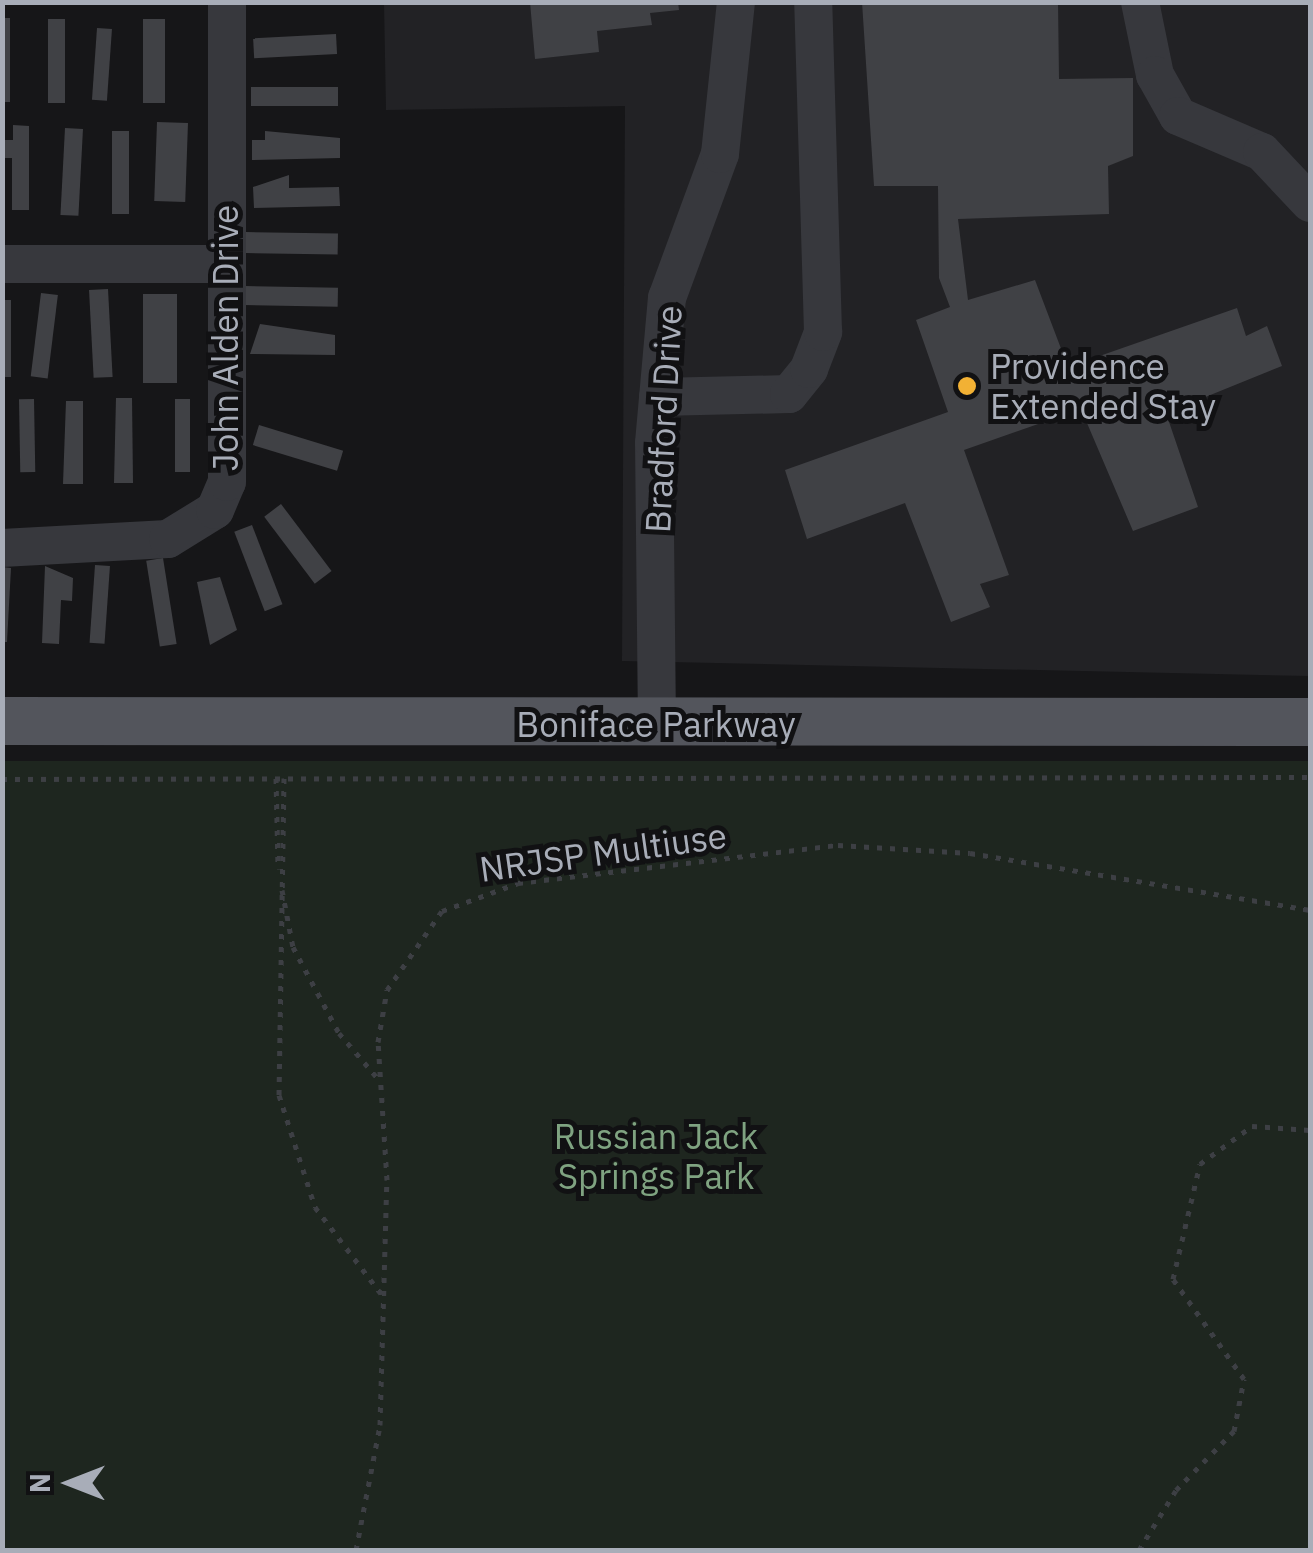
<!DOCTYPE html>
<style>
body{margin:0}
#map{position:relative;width:1313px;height:1553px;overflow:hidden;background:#161618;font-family:"IBM Plex Sans",sans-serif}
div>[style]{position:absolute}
.built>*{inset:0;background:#222225}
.green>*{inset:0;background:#1e261f;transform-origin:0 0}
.building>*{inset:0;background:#404145;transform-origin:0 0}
.path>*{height:5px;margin-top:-2.5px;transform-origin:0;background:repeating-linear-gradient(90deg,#3d3f44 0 5px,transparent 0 13px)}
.minor>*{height:38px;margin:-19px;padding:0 19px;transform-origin:19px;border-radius:19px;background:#37383d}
.major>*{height:48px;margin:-24px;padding:0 24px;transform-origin:24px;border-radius:24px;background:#53555c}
.dots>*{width:28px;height:28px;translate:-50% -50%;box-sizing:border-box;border:5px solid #111113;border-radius:50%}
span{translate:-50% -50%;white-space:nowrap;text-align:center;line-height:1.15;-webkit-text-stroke:10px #111113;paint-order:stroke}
.street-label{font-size:35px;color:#a8adb8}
.poi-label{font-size:35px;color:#a8adb8}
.left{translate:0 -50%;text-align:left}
.park-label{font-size:35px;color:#7fa381}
.frame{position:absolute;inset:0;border:5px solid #a8adb8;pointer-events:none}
.north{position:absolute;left:20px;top:1433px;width:100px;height:100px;-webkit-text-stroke:8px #111113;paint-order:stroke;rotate:270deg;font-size:28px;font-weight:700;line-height:40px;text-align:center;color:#a8adb8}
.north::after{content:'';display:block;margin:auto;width:35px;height:45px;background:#a8adb8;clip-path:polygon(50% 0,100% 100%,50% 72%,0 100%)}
</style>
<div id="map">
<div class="built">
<i style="clip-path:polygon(384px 3px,1310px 3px,1310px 676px,622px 661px,625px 106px,386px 110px)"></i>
</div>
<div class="green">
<i style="left:3px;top:761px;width:1307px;height:789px"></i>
</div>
<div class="building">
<i style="clip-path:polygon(530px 2px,678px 2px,679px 10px,650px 13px,652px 25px,597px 31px,599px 52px,535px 59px)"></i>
<i style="clip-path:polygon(862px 2px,1058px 2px,1059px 79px,1133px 78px,1133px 156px,1108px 166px,1109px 214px,958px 219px,968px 300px,1035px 280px,1068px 367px,1237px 308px,1246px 336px,1267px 326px,1282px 366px,1166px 413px,1198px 507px,1133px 531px,1081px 409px,964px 450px,1009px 575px,980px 584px,990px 607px,951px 622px,905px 503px,807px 539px,785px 470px,948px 412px,916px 320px,950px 307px,939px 278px,938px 186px,874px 186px)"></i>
<i style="left:2px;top:18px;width:8px;height:84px"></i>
<i style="left:48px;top:19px;width:17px;height:84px"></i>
<i style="left:143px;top:19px;width:22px;height:84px"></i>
<i style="left:97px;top:28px;width:15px;height:72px;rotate:4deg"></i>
<i style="left:336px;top:34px;width:20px;height:83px;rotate:87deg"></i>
<i style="left:338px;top:87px;width:19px;height:87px;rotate:90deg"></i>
<i style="left:157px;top:122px;width:31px;height:79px;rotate:2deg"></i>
<i style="clip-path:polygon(13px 125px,29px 126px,29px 210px,12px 210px,12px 158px,2px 158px,2px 140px,13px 140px)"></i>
<i style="left:65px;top:128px;width:18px;height:87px;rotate:3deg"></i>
<i style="left:112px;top:131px;width:17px;height:83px"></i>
<i style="clip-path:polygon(265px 131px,340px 138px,340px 158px,252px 160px,252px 140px,265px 140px)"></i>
<i style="clip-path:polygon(289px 175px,289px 188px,339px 187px,340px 206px,254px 208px,253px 187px)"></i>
<i style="left:246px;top:232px;width:92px;height:21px;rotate:1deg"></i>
<i style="left:244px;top:286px;width:94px;height:19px;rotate:1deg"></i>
<i style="left:108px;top:289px;width:88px;height:19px;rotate:87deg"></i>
<i style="left:41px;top:293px;width:17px;height:84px;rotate:7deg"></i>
<i style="left:143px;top:294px;width:34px;height:89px"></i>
<i style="left:2px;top:300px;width:9px;height:77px"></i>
<i style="clip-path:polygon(260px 324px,335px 335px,335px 355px,250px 354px)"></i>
<i style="clip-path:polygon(116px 398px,132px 398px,133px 483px,114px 483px)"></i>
<i style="left:34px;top:399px;width:73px;height:15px;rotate:89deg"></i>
<i style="left:175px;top:399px;width:15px;height:73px"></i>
<i style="clip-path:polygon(66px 401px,83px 401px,83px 484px,63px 484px)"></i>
<i style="left:259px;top:425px;width:88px;height:21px;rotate:17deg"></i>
<i style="left:281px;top:504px;width:84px;height:21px;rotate:53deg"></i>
<i style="left:252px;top:525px;width:85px;height:19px;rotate:69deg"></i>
<i style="left:163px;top:558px;width:87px;height:17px;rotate:81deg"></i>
<i style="left:95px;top:565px;width:15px;height:78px;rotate:4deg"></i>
<i style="clip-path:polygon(45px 566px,73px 578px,72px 601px,61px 600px,59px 644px,42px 643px)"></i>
<i style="clip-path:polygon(2px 567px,11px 568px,7px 642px,2px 642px)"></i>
<i style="clip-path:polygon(220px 577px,237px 630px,210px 645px,197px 582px)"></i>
</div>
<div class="path">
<i style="left:276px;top:778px;width:91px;rotate:88.7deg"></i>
<i style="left:284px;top:778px;width:317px;rotate:90.9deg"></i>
<i style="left:279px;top:1095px;width:118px;rotate:72.2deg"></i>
<i style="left:315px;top:1207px;width:111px;rotate:52.7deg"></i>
<i style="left:2px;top:779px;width:1308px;rotate:-0.09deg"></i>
<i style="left:282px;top:890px;width:58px;rotate:79.1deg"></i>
<i style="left:293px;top:947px;width:98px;rotate:61.9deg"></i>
<i style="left:339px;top:1033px;width:63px;rotate:49.5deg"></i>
<i style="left:356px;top:1550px;width:127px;rotate:-79.1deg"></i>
<i style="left:380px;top:1425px;width:245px;rotate:-88.4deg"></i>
<i style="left:387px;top:1180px;width:138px;rotate:-93.7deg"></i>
<i style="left:378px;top:1042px;width:53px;rotate:-80.2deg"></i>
<i style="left:387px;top:990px;width:96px;rotate:-55.2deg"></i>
<i style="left:442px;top:911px;width:81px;rotate:-20.2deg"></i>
<i style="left:518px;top:883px;width:322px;rotate:-6.8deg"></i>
<i style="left:838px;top:845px;width:132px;rotate:3.5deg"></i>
<i style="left:970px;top:853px;width:345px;rotate:9.5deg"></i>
<i style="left:1139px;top:1550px;width:70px;rotate:-58.3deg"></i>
<i style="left:1176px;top:1490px;width:83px;rotate:-45.5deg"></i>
<i style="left:1234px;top:1431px;width:53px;rotate:-79.1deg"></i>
<i style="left:1244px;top:1379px;width:123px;rotate:-125.4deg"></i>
<i style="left:1173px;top:1279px;width:118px;rotate:-76.8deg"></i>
<i style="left:1200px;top:1164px;width:64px;rotate:-36.2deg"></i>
<i style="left:1252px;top:1126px;width:58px;rotate:3.9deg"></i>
</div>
<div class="minor">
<i style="left:1140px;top:2px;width:75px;rotate:78.4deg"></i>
<i style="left:1155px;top:75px;width:47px;rotate:60.7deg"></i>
<i style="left:1178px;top:116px;width:91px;rotate:23.2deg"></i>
<i style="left:1262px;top:152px;width:70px;rotate:46.7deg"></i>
<i style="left:2px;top:264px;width:223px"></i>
<i style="left:658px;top:397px;width:131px;rotate:-1.3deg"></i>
<i style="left:789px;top:394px;width:32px;rotate:-51deg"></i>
<i style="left:809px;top:369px;width:40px;rotate:-69deg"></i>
<i style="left:823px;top:332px;width:330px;rotate:-91.7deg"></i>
<i style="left:2px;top:548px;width:166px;rotate:-3.1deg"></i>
<i style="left:168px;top:539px;width:55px;rotate:-31.7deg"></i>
<i style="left:215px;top:510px;width:30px;rotate:-67deg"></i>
<i style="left:227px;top:482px;width:480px;rotate:-90deg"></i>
<i style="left:657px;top:725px;width:282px;rotate:-90.6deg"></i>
<i style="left:654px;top:443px;width:146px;rotate:-84.9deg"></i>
<i style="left:667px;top:298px;width:153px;rotate:-69.8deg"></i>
<i style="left:720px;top:154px;width:153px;rotate:-84deg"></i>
</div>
<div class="major">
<i style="left:2px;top:721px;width:1308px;rotate:0.04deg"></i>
</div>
<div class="dots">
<i style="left:967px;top:386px;background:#f2b134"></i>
</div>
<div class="street-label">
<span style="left:225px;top:338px;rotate:-90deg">John Alden Drive</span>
<span style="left:663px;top:419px;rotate:-87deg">Bradford Drive</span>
<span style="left:656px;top:724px">Boniface Parkway</span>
<span style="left:603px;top:852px;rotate:-8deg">NRJSP Multiuse</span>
</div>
<div class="poi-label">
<span class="left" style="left:990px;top:386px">Providence<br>Extended Stay</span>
</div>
<div class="park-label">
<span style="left:656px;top:1156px">Russian Jack<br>Springs Park</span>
</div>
<div class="frame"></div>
<div class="north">N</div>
</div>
